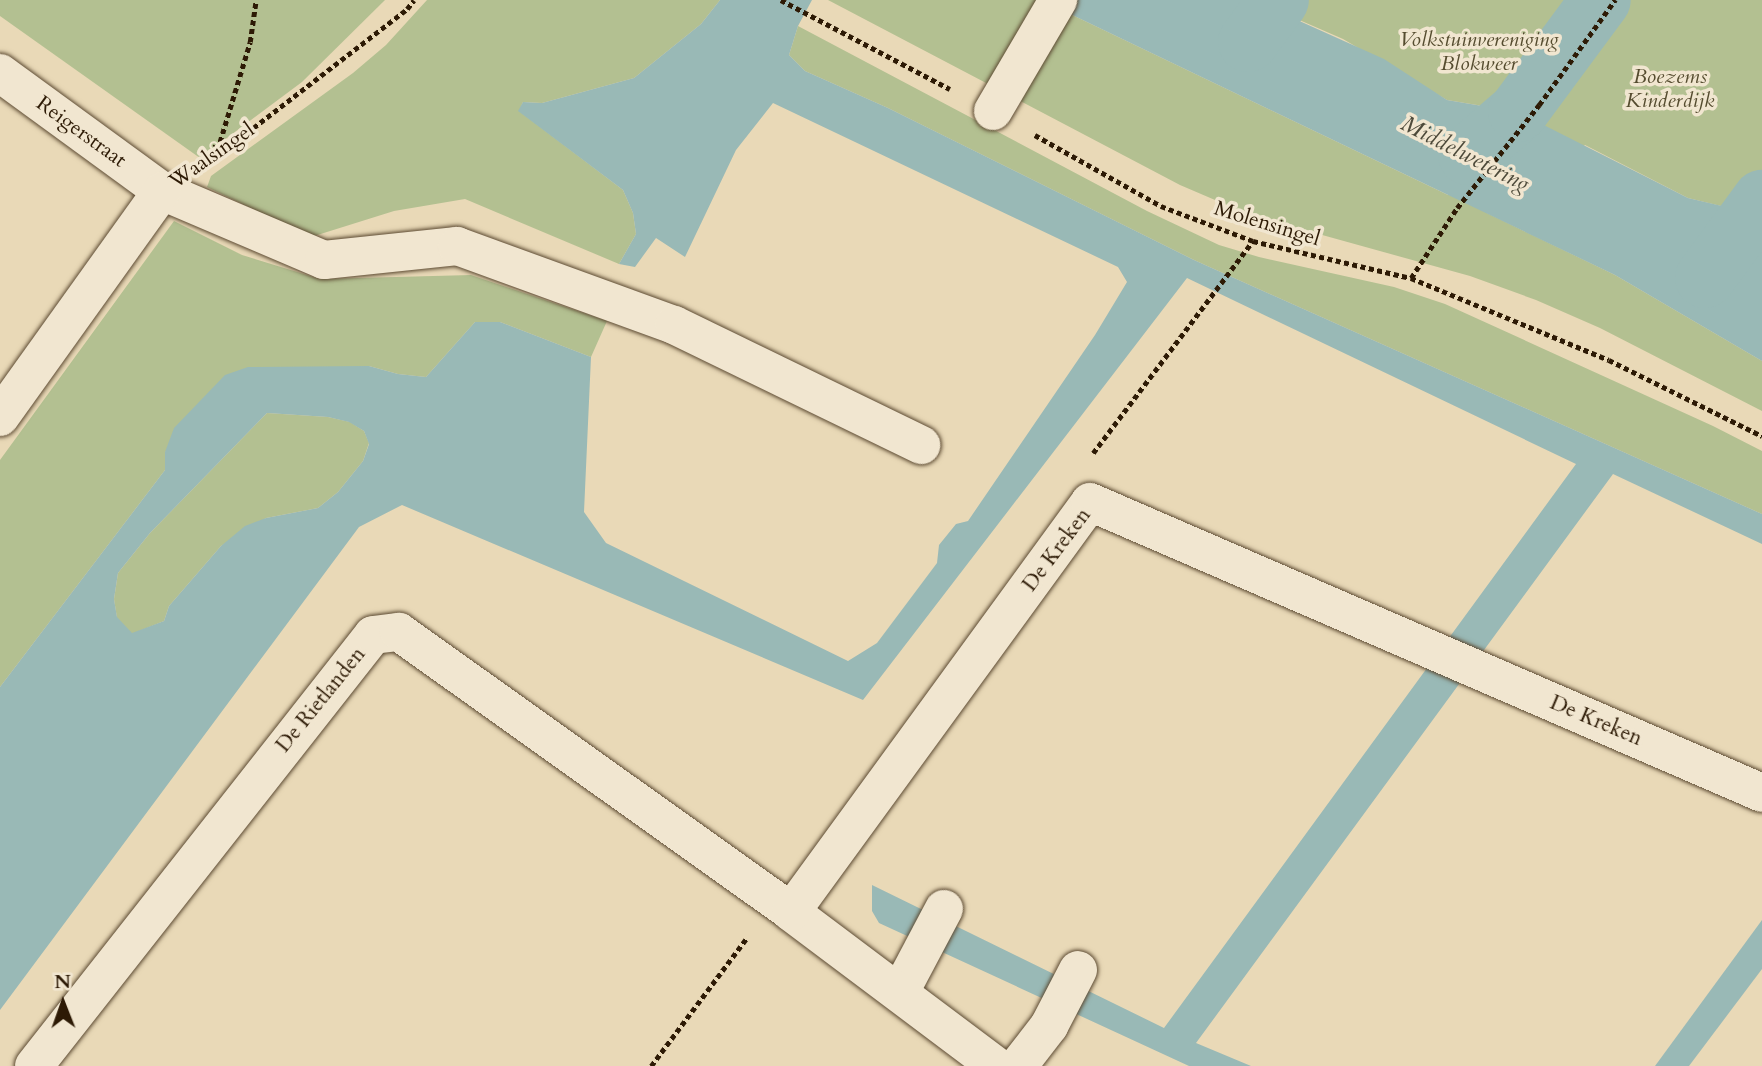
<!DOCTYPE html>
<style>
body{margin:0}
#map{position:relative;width:1762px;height:1066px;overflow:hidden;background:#e9d9b7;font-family:Cardo,serif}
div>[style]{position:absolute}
.green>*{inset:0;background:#b3c091}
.water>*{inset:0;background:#99b9b6}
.canal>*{height:60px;margin:-30px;padding:0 30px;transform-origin:30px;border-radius:30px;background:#99b9b6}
.path>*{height:4.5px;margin-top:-2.25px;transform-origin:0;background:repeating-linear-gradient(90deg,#2d1a05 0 5px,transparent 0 8.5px)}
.roads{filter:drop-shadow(0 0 2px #5c4a32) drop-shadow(0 0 2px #5c4a32)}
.minor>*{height:38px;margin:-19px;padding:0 19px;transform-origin:19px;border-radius:19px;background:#f1e6d0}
span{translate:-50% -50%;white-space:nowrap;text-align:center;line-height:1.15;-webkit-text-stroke:7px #f1e6d0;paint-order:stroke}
.park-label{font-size:21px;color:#554c2f;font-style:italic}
.street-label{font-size:21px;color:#2d1a05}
.water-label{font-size:23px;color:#4d4a3a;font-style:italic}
.north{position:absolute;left:28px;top:968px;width:70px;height:70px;-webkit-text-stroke:5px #f1e6d0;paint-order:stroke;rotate:359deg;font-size:19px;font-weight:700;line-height:28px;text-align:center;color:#2d1a05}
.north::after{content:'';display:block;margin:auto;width:24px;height:32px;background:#2d1a05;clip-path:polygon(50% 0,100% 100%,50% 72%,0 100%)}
</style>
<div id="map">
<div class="green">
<i style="clip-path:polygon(0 0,385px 0,302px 82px,200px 158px,0 16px)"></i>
<i style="clip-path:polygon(427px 0,720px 0,701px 24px,634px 78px,542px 103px,523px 102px,519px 111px,623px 190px,633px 213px,636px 234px,619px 264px,465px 199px,394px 211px,311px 237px,207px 187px,211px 176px,353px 73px,386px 45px)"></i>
<i style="clip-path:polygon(828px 0,1041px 0,1448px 195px,1507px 110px,1447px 100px,1343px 39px,1253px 0,1762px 0,1762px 240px,1740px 229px,1721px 206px,1688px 198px,1585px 145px,1487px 213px,1615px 275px,1762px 361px,1762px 411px,1600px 328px,1536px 300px,1470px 276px,1250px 215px,1180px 185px)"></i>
<i style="clip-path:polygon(798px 26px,1147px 211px,1219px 245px,1259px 257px,1394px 287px,1445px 304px,1713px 426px,1762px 451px,1762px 514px,1194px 260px,888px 108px,805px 71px,789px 55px)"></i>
<i style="clip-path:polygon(174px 221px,242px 255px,320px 279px,471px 275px,607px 321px,591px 357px,500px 322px,475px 322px,426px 377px,398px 374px,369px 366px,165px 452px,165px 470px,0 687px,0 460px)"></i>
<i style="clip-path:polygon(267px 413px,328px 417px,350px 422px,364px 431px,369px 443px,363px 461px,338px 492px,318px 508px,266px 518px,221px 546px,169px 606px,164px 621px,132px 634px,117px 618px,114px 599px,118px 573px,150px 533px)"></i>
</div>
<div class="water">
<i style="clip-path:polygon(evenodd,720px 0,812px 0,798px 26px,789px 55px,805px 71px,888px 108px,1194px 260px,1762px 514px,1762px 544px,1613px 474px,1196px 1043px,1251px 1066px,1189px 1066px,879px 923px,872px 911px,872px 885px,1164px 1028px,1576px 464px,1187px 278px,863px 700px,402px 505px,359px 527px,0 1010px,0 687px,165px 470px,165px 452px,174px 428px,225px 375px,248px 367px,369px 366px,398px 374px,426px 377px,475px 322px,500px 322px,591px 357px,584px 512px,606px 543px,848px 661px,877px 643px,937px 563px,939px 545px,956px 524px,968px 521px,1095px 335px,1127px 282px,1118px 267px,773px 103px,736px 150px,685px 257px,656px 238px,635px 267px,619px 264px,636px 234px,633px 213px,623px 190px,518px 111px,523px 102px,542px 103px,634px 78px,701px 24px,720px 0,267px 413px,328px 417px,349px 422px,364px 431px,369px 444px,363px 461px,338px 492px,318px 508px,266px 518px,245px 526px,221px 546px,169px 606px,164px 621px,132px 633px,117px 617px,114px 599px,118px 573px,150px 533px,267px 413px)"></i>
<i style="clip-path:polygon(1041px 0,1253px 0,1384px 59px,1447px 100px,1518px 112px,1688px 198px,1722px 206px,1740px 229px,1762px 240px,1762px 361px,1615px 275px)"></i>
<i style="clip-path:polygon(1762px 920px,1762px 969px,1689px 1066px,1655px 1066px)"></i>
</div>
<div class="canal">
<i style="left:1248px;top:42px;width:52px;rotate:-53.6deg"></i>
<i style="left:1468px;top:155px;width:66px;rotate:-40.7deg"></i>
<i style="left:1518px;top:112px;width:139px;rotate:-53.5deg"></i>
<i style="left:1705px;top:278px;width:97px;rotate:-53.8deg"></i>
</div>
<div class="path">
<i style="left:781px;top:0;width:191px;rotate:27.8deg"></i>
<i style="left:1035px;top:135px;width:145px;rotate:29.4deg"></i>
<i style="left:1161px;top:206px;width:98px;rotate:20.8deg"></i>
<i style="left:1253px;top:241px;width:162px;rotate:13.2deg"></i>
<i style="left:1411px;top:278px;width:214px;rotate:22.5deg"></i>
<i style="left:1609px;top:360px;width:171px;rotate:26.4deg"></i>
<i style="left:215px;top:158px;width:121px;rotate:-73.2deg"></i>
<i style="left:250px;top:42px;width:42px;rotate:-81.9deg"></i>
<i style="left:213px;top:159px;width:245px;rotate:-37.7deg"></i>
<i style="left:407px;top:9px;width:11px;rotate:-52deg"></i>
<i style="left:1411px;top:278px;width:84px;rotate:-56.7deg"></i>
<i style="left:1457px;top:208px;width:132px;rotate:-51.5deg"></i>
<i style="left:1539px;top:105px;width:130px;rotate:-54.1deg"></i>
<i style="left:1093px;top:453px;width:266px;rotate:-53deg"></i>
<i style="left:651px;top:1066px;width:159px;rotate:-53.2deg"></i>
</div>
<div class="roads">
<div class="minor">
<i style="left:0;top:73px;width:200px;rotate:36.1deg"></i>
<i style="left:162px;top:191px;width:176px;rotate:23.1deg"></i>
<i style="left:324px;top:260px;width:134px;rotate:-6deg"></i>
<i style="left:457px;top:246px;width:231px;rotate:20deg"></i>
<i style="left:674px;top:325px;width:275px;rotate:25.9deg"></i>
<i style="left:993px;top:111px;width:129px;rotate:-59.6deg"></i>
<i style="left:0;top:417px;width:278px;rotate:-54.4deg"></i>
<i style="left:900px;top:992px;width:94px;rotate:-62.1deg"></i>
<i style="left:34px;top:1066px;width:548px;rotate:-51.81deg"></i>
<i style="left:373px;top:635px;width:26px;rotate:-7deg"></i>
<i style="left:399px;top:632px;width:482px;rotate:35.5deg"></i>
<i style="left:996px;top:1066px;width:256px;rotate:-143.1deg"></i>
<i style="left:791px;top:912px;width:507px;rotate:-53.9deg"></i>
<i style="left:1090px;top:502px;width:732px;rotate:23.41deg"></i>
<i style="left:1018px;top:1066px;width:51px;rotate:-52.2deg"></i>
<i style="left:1049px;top:1026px;width:63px;rotate:-62.6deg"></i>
</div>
</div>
<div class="park-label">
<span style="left:1479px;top:52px">Volkstuinvereniging<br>Blokweer</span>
<span style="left:1670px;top:89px">Boezems<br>Kinderdijk</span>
</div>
<div class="street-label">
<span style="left:81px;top:132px;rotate:36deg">Reigerstraat</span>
<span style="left:212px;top:156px;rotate:-35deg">Waalsingel</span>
<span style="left:1267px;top:224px;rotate:17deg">Molensingel</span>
<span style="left:1057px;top:550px;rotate:-53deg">De Kreken</span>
<span style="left:321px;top:700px;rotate:-51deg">De Rietlanden</span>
<span style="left:1596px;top:721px;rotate:23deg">De Kreken</span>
</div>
<div class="water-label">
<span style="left:1465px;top:154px;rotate:27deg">Middelwetering</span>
</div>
<div class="north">N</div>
</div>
